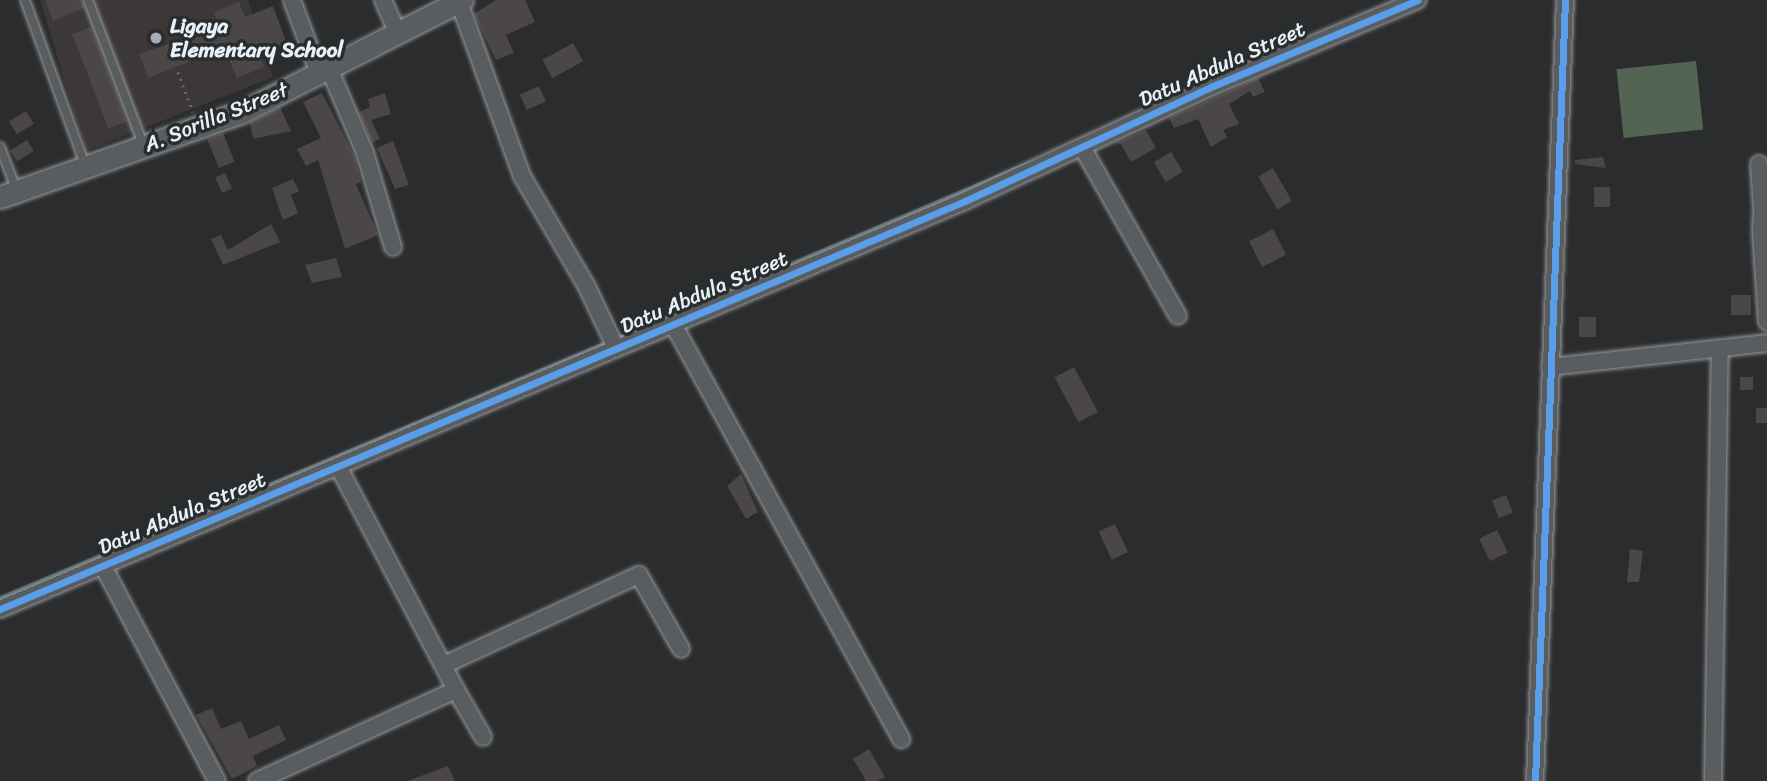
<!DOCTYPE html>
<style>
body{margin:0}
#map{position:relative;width:1767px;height:781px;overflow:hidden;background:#2b2c2d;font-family:Sriracha,sans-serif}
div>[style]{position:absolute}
.built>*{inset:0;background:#3b3837}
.green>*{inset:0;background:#536452;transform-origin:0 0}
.stream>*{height:4.5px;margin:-2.25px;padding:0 2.25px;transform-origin:2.25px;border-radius:2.25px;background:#4c656d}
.building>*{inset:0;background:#4a4746;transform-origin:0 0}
.path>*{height:2.5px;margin-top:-1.25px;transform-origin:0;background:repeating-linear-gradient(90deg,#636566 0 2px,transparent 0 7px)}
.roads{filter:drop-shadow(0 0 2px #96989a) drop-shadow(0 0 2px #96989a)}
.lane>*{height:8px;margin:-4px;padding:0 4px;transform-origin:4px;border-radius:4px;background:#5a5d60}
.street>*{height:16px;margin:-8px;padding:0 8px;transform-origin:8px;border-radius:8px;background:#5a5d60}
.secondary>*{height:21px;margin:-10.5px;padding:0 10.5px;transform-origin:10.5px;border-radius:10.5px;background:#5a5d60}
.cycleway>*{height:7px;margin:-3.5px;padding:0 3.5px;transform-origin:3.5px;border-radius:3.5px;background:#5a9eea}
.dots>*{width:19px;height:19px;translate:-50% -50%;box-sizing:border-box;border:4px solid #2a2d2e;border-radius:50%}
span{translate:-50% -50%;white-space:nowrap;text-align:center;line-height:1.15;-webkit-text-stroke:7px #2a2d2e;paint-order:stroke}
.poi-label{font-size:21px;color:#e8f1f8;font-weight:700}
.left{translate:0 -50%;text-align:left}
.street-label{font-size:21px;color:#e8f1f8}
</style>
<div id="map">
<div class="built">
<i style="clip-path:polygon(40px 0,248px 0,273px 77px,86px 151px)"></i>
</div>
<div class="green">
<i style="left:1696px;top:61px;width:69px;height:80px;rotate:84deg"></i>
</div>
<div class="stream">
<i style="left:617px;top:338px;width:450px;rotate:-23deg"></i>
<i style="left:0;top:598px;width:661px;rotate:-22.8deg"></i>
</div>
<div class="building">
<i style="clip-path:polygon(45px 0,82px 0,84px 8px,53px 21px)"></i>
<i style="clip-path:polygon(496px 0,525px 0,535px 22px,506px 35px,514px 53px,496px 60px,474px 14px)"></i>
<i style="clip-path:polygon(239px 2px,245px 17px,273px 6px,287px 44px,259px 54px,264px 67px,237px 78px,224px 48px,148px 78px,139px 54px,219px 27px,214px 12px)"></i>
<i style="left:91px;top:27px;width:101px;height:20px;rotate:69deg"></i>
<i style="left:573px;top:43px;width:21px;height:35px;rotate:61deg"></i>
<i style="clip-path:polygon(1258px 78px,1265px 92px,1253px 97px,1250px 91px,1229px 104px,1239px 124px,1223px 130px,1227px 137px,1211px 147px,1198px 119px,1174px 128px,1169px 118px)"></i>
<i style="left:539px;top:86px;width:17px;height:21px;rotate:66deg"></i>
<i style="clip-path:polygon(322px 93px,355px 157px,361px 182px,356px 184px,378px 235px,345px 249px,318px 160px,306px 166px,297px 149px,321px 138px,303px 102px)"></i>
<i style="clip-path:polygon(385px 93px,391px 114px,371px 120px,380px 139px,372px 143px,359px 112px,370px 107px,368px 99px)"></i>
<i style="clip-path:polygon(280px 107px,291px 131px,253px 139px,250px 123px)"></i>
<i style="left:26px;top:111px;width:15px;height:20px;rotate:58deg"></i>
<i style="clip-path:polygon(1146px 130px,1156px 148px,1131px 162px,1121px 144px,1115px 143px)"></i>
<i style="left:223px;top:133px;width:31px;height:17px;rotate:68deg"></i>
<i style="left:27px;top:140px;width:13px;height:20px;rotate:58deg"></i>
<i style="clip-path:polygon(393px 141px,409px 185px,395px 189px,377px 148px)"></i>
<i style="left:1171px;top:152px;width:23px;height:20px;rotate:59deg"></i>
<i style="clip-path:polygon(1603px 157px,1606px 168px,1575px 164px,1575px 160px)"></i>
<i style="left:1273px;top:168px;width:38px;height:17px;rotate:60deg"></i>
<i style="left:225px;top:173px;width:17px;height:11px;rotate:65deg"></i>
<i style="clip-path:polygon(293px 179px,299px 191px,291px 195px,298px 213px,283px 220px,272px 188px)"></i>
<i style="left:1594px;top:187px;width:16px;height:20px"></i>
<i style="clip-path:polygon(271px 224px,280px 242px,223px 265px,211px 239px,221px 235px,228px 250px)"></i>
<i style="left:1273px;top:229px;width:29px;height:27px;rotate:63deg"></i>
<i style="clip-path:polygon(336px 258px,342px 277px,312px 283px,305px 265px)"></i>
<i style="left:1731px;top:295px;width:20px;height:20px"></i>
<i style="left:1579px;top:317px;width:17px;height:20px"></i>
<i style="left:1074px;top:367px;width:51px;height:22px;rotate:62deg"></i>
<i style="left:1740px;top:377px;width:13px;height:13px"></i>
<i style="left:1756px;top:408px;width:11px;height:15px"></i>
<i style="clip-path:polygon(741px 474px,758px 512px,746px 519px,727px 486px)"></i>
<i style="left:1506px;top:495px;width:19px;height:15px;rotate:69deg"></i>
<i style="left:1115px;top:524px;width:31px;height:18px;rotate:65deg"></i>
<i style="left:1497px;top:530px;width:25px;height:20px;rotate:64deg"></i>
<i style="clip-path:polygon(1630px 549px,1643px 551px,1639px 582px,1627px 582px)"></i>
<i style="clip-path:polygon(212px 708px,221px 729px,241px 721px,249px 739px,279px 725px,286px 740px,253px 756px,257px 766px,232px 779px,196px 715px)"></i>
<i style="clip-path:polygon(869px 749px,885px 777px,877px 781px,866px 781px,853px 759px)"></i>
<i style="clip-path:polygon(448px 766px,455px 781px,410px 781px,410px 780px)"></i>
</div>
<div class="path">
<i style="left:178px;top:72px;width:43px;rotate:69.4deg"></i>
</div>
<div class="roads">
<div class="lane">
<i style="left:25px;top:0;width:176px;rotate:70deg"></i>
<i style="left:88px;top:0;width:154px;rotate:69.1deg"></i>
<i style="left:0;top:147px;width:47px;rotate:68.9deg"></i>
</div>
<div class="street">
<i style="left:292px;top:0;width:78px;rotate:69.7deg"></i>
<i style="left:383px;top:0;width:36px;rotate:66deg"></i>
<i style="left:459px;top:2px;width:185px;rotate:70.1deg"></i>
<i style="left:522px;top:176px;width:126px;rotate:59.6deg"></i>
<i style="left:586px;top:285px;width:70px;rotate:64.5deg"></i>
<i style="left:329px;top:68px;width:92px;rotate:67deg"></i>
<i style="left:365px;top:153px;width:98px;rotate:73.4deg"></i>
<i style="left:1082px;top:147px;width:194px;rotate:60.4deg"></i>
<i style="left:1759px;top:164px;width:47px;rotate:86.3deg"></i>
<i style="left:1767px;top:206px;width:7px;rotate:135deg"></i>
<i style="left:1762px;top:211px;width:21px;rotate:93deg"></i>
<i style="left:1761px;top:232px;width:90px;rotate:86.2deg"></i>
<i style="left:673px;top:324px;width:474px;rotate:61.2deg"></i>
<i style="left:1550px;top:367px;width:218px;rotate:-6.3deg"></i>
<i style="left:103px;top:566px;width:243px;rotate:62.1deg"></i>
<i style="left:0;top:609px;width:1048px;rotate:-22.92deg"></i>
<i style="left:965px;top:201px;width:273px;rotate:-24.9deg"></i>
<i style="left:1213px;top:86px;width:222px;rotate:-22.8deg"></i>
<i style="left:444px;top:665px;width:215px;rotate:-24.8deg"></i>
<i style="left:639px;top:575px;width:85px;rotate:60.4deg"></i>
<i style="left:456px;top:690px;width:54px;rotate:60.1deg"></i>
<i style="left:257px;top:781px;width:219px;rotate:-24.6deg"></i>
<i style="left:456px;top:690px;width:253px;rotate:-117.8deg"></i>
<i style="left:1535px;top:781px;width:782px;rotate:-87.8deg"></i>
<i style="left:1713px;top:781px;width:432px;rotate:-89.1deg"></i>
</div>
<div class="secondary">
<i style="left:0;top:197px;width:256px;rotate:-19.4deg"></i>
<i style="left:242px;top:112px;width:247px;rotate:-27deg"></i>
</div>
</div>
<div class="cycleway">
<i style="left:0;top:609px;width:1048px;rotate:-22.92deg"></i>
<i style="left:965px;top:201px;width:273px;rotate:-24.9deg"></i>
<i style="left:1213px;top:86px;width:222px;rotate:-22.8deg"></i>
<i style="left:1535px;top:781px;width:782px;rotate:-87.8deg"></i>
</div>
<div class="dots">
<i style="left:156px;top:38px;background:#a6acb1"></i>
</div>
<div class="poi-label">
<span class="left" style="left:170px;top:38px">Ligaya<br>Elementary School</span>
</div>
<div class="street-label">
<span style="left:1222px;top:64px;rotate:-24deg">Datu Abdula Street</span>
<span style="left:216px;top:117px;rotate:-22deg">A. Sorilla Street</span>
<span style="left:704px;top:292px;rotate:-23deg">Datu Abdula Street</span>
<span style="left:182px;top:513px;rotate:-23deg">Datu Abdula Street</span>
</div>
</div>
